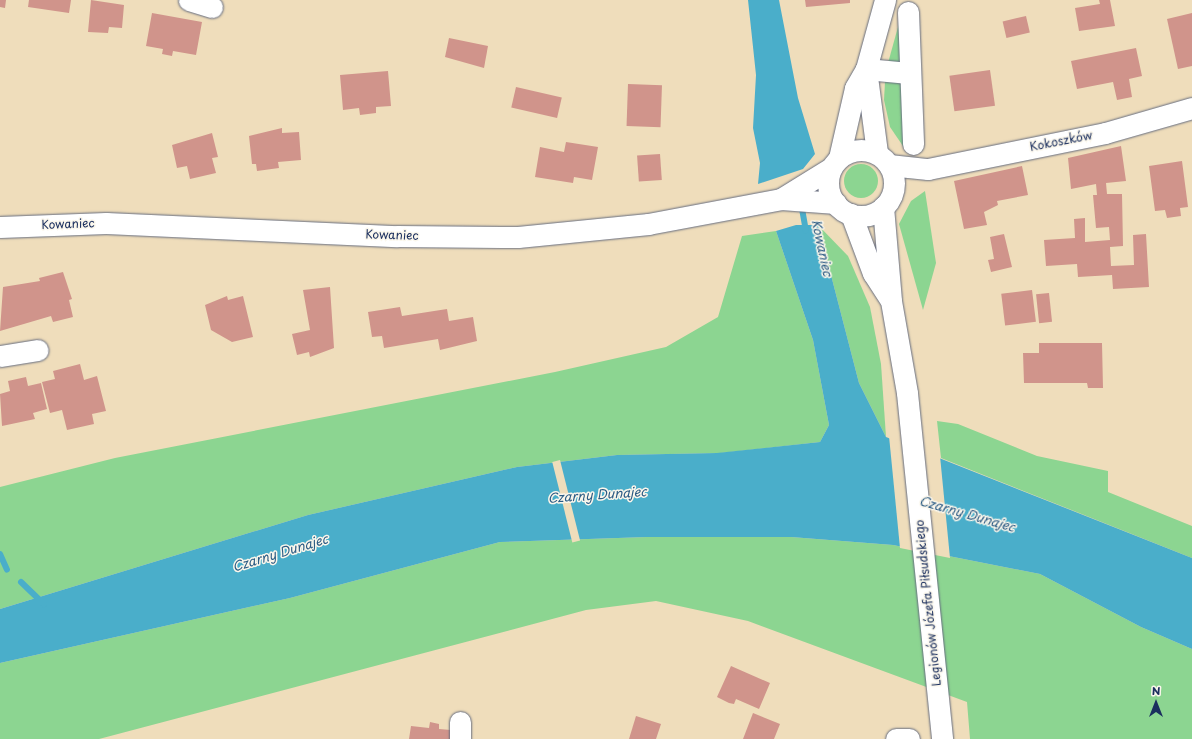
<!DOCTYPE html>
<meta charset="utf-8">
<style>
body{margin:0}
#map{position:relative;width:1192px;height:739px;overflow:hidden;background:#efddbb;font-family:"Playpen Sans",sans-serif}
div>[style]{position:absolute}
.green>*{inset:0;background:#8cd591}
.round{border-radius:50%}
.water>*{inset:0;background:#4aaeca}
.pier>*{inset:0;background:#efddbb;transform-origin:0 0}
.stream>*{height:6px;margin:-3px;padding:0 3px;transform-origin:3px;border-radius:3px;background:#4aaeca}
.building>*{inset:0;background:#d0948b;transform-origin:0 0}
.roads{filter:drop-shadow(0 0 1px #656c7f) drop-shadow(0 0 1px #656c7f)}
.minor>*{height:21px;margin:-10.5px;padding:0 10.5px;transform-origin:10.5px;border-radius:10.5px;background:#fff}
.minor>.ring{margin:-10.5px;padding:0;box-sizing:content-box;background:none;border:21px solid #fff;border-radius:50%}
span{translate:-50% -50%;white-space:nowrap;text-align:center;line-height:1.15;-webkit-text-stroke:3px #fbf7ec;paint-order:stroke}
.street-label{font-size:12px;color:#1b2f5e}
.water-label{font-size:13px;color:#2b5b84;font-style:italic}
.north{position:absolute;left:1136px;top:683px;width:40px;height:40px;-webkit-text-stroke:3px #fbf7ec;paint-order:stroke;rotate:0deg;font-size:11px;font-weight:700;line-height:16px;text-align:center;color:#1b2f5e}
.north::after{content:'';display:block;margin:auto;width:14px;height:18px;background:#1b2f5e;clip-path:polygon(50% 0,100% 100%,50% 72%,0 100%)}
</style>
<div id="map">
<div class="green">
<i style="clip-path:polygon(903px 9px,903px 66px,888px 63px)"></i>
<i style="clip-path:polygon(903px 78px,905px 149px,890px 127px,884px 100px,885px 82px)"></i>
<i class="round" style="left:844px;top:164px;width:34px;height:34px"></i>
<i style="clip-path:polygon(925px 191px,936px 263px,923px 310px,899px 224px,911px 201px)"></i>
<i style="clip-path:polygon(818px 225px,848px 256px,870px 307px,881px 364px,886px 437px,859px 383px)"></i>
<i style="clip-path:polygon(776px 231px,813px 340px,829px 425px,820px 442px,721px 453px,617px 455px,517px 467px,308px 515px,0 609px,0 487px,115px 458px,555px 372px,666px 347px,718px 317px,742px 236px)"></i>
<i style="clip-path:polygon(937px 421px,958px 424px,1037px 456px,1108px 471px,1108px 492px,1192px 526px,1192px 558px,941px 458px)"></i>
<i style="clip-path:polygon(647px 537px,791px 537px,893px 545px,1040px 574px,1141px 627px,1192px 649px,1192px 739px,970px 739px,967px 702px,748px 621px,656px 601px,586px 610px,99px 739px,0 739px,0 663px,290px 598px,500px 542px)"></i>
</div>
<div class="water">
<i style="clip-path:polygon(748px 0,779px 0,798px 98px,815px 154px,803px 169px,758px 184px,760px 163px,753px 128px,756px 75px)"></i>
<i style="clip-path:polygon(796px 225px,818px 225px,859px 383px,886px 437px,1192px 558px,1192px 649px,1141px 627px,1040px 574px,893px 545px,791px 537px,647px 537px,500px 542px,290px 598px,0 663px,0 609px,308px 515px,517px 467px,617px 455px,717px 453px,820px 442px,829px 425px,813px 340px,776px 231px)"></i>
</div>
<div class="pier">
<i style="clip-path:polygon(889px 436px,940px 456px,950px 558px,900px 548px)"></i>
<i style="left:560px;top:460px;width:83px;height:8px;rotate:76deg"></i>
</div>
<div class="stream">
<i style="left:801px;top:203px;width:28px;rotate:80deg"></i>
<i style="left:0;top:554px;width:17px;rotate:66deg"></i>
<i style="left:21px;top:582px;width:32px;rotate:44deg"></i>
</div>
<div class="building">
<i style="clip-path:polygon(0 0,6px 0,5px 8px,0 7px)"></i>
<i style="clip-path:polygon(29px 0,71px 0,69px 13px,28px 7px)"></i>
<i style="clip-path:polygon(91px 0,124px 5px,122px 28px,109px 27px,108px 33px,88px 32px)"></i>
<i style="clip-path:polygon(805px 0,850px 0,850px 3px,806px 7px)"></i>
<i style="clip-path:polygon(1099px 0,1110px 0,1115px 26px,1079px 31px,1075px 8px,1100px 4px)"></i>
<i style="clip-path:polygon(152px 13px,202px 22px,196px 55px,173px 51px,172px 56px,162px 54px,163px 49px,146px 46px)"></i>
<i style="clip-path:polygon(1192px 13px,1192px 66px,1178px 69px,1167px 19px)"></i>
<i style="left:1026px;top:16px;width:17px;height:24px;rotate:77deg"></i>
<i style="clip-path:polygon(449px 38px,488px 46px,484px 68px,445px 57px)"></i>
<i style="clip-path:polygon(1136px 48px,1142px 76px,1129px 79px,1132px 97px,1117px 100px,1113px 82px,1077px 89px,1071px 61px)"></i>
<i style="left:990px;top:70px;width:36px;height:41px;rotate:82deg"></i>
<i style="clip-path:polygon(388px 71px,391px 106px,376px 107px,376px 113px,360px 115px,359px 108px,343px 110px,340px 75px)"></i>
<i style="left:628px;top:84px;width:34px;height:42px;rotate:2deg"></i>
<i style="left:516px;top:87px;width:47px;height:21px;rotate:13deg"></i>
<i style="clip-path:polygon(282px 128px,282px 133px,299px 132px,301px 160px,278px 162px,279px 168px,257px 171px,256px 164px,252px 164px,249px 136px)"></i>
<i style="clip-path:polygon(212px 133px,218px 157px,212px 158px,216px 173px,190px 179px,187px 166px,177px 168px,172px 145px)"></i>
<i style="clip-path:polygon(566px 142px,598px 147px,592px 180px,574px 177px,573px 183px,535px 177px,540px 147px,564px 152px)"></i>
<i style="clip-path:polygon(1121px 146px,1126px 181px,1106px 183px,1107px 194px,1122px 194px,1123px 246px,1110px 247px,1111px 266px,1134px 265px,1133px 235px,1146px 234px,1149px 287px,1113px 289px,1112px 275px,1078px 277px,1077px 264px,1046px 266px,1044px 240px,1075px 238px,1074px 219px,1085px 218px,1085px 242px,1110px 240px,1109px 227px,1096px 228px,1093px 195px,1097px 195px,1096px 184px,1071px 189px,1068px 158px)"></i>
<i style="left:660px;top:154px;width:26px;height:23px;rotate:86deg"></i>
<i style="clip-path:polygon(1182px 161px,1188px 207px,1180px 208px,1181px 216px,1167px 218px,1165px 210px,1155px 211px,1149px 166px)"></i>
<i style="clip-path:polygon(1022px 166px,1028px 195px,997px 201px,998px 205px,984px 212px,987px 225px,964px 229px,954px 181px)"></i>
<i style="clip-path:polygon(1004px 234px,1012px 267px,991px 272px,988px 260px,994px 259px,990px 237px)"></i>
<i style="clip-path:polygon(63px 272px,72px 299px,69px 300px,73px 317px,53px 322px,51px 316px,0 331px,3px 287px,40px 281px,39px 278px)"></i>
<i style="clip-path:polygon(330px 287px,334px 348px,310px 357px,309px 352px,297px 355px,292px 334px,310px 330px,303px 290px)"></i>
<i style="left:1032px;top:290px;width:32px;height:31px;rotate:83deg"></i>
<i style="left:1049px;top:293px;width:29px;height:13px;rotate:84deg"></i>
<i style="clip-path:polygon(227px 296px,228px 300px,243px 296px,253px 337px,232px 342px,211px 330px,205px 305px)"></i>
<i style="clip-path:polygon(400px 307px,402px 316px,447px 309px,449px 321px,473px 317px,477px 341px,440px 350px,438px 339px,384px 348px,382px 336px,372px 337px,368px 312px)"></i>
<i style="clip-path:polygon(1039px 343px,1102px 343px,1103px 388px,1088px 388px,1087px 383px,1024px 383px,1023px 353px,1039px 353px)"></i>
<i style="clip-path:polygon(80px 364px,84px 380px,97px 376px,106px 411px,92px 414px,94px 424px,67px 430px,62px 410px,50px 413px,42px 382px,55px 379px,53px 371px)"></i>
<i style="clip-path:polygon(26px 377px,28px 386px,41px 383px,47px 409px,33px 413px,35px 419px,2px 426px,0 394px,10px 391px,8px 381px)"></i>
<i style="clip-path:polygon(731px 666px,770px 683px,759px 709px,736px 699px,734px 704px,729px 703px,717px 697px)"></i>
<i style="clip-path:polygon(753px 713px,780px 724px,774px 739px,743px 739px)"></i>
<i style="clip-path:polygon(636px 716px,661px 724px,656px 739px,629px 739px)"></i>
<i style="clip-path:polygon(430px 722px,439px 724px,439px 729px,451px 730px,450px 739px,409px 739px,411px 726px,429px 728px)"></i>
</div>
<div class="roads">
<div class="minor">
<i style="left:189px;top:0;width:24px;rotate:17deg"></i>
<i style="left:908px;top:12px;width:132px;rotate:87.8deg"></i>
<i style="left:866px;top:69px;width:85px;rotate:82.5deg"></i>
<i style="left:866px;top:69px;width:43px;rotate:5.3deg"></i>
<i class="ring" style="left:828px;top:150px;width:45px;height:45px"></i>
<i style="left:839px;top:158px;width:72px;rotate:-77.1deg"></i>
<i style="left:855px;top:88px;width:22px;rotate:-60deg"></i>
<i style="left:866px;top:69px;width:72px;rotate:-74.6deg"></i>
<i style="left:889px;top:165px;width:39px;rotate:6deg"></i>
<i style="left:928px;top:169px;width:181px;rotate:-11.5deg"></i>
<i style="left:1105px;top:133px;width:91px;rotate:-16deg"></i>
<i style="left:781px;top:199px;width:59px;rotate:-31.8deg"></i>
<i style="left:883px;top:207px;width:94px;rotate:85.1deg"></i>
<i style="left:891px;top:301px;width:93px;rotate:80.1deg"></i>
<i style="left:907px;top:393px;width:348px;rotate:84.2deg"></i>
<i style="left:851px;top:214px;width:63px;rotate:69.6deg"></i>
<i style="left:873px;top:273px;width:30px;rotate:57deg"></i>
<i style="left:0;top:227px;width:106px;rotate:-2.2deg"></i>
<i style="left:106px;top:223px;width:291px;rotate:2.6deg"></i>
<i style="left:397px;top:236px;width:121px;rotate:0.5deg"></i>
<i style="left:518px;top:237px;width:131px;rotate:-5.7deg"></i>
<i style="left:648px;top:224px;width:135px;rotate:-10.6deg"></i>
<i style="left:781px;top:199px;width:55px;rotate:4.2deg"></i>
<i style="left:0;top:356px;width:38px;rotate:-9deg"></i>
<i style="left:460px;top:739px;width:17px;rotate:-90deg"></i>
<i style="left:896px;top:739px;width:13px"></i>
</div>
</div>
<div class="street-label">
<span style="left:1061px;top:141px;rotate:-11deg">Kokoszków</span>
<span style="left:68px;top:224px;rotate:-2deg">Kowaniec</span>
<span style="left:392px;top:235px;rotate:2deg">Kowaniec</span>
<span style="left:928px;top:603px;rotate:-96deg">Legionów Józefa Piłsudskiego</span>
</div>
<div class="water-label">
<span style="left:822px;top:248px;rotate:78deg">Kowaniec</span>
<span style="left:597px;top:495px;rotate:-4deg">Czarny Dunajec</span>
<span style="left:967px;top:514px;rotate:16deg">Czarny Dunajec</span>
<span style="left:280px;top:553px;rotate:-17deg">Czarny Dunajec</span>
</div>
<div class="north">N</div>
</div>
